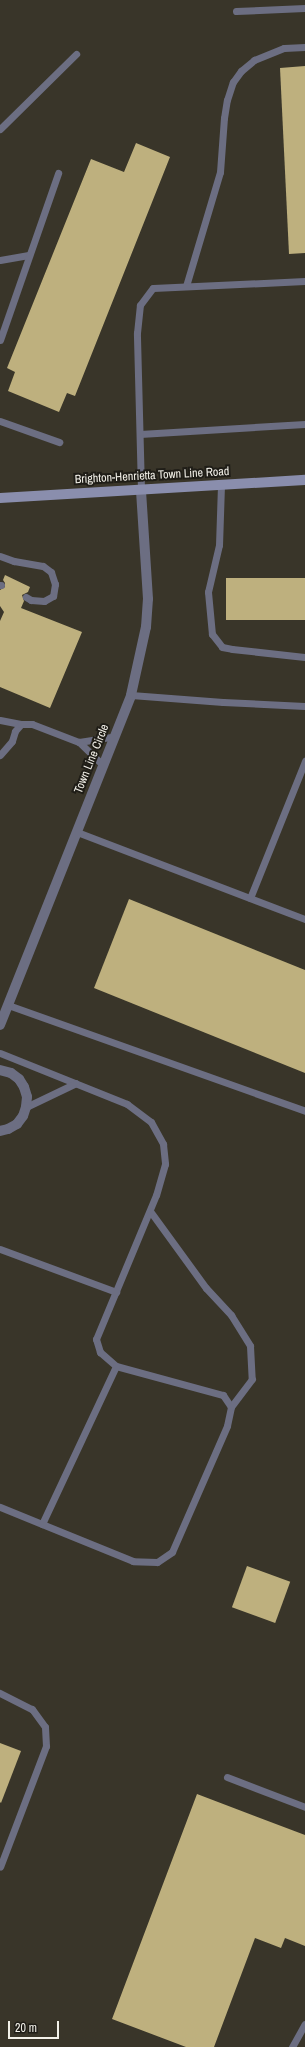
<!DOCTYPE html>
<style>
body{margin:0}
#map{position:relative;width:305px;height:2047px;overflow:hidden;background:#393529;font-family:"Archivo Narrow",sans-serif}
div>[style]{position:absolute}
.building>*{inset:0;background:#beb07e;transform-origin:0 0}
.lane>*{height:7px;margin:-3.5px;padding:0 3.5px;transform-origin:3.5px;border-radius:3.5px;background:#6c6e82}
.street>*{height:10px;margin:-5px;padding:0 5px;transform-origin:5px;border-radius:5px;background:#6c6e82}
.secondary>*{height:10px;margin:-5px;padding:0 5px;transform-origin:5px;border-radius:5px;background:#8a8ead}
span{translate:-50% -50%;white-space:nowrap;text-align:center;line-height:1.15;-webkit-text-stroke:4px #1f1d17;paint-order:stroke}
.street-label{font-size:12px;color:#f3f1e9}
.scale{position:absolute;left:8px;top:2021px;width:51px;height:18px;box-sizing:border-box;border:2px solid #f3f1e9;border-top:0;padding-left:5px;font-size:12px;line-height:14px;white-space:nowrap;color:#f3f1e9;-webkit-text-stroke:3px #1f1d17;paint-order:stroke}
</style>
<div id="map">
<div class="building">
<i style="clip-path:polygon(305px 66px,305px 253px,289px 254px,280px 68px)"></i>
<i style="clip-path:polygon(136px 143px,170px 157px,75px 396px,67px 393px,59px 412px,8px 391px,15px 372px,7px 368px,91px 159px,124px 172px)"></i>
<i style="clip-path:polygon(5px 575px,30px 587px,28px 592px,22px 595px,24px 601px,21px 608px,82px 632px,50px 708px,0 687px,0 621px,4px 612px,0 606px,0 590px,5px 587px,5px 583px,3px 580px)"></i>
<i style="left:305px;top:578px;width:42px;height:79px;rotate:90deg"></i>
<i style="clip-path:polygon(129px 899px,305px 970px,305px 1073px,94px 988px)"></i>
<i style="left:247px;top:1566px;width:46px;height:44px;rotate:20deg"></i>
<i style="clip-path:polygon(0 1743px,21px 1751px,1px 1803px,0 1802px)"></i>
<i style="clip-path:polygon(197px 1794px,305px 1835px,305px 1946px,285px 1938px,281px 1948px,255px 1938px,214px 2047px,186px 2047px,112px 2019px)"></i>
</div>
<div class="lane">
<i style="left:236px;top:11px;width:69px;rotate:-2.5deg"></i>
<i style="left:0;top:129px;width:107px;rotate:-44.6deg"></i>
<i style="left:0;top:260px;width:29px;rotate:-10deg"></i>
<i style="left:186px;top:286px;width:119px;rotate:-73.4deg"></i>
<i style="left:220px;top:172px;width:54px;rotate:-85.8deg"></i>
<i style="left:224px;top:118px;width:18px;rotate:-81deg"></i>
<i style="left:227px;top:100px;width:19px;rotate:-72deg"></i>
<i style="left:233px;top:82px;width:14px;rotate:-54deg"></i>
<i style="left:241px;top:71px;width:17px;rotate:-40deg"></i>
<i style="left:254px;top:60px;width:32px;rotate:-22deg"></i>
<i style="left:284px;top:48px;width:21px;rotate:-3deg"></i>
<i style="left:0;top:340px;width:177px;rotate:-70.8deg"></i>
<i style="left:0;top:421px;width:63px;rotate:19.6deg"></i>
<i style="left:140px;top:434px;width:165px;rotate:-3.5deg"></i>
<i style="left:221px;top:485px;width:60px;rotate:91.9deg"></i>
<i style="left:219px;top:545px;width:48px;rotate:103.2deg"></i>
<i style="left:208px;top:592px;width:42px;rotate:84.6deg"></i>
<i style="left:212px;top:634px;width:16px;rotate:52deg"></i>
<i style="left:222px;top:647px;width:10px;rotate:11deg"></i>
<i style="left:232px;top:649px;width:73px;rotate:6.3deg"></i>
<i style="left:141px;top:490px;width:157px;rotate:-91.5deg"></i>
<i style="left:137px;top:333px;width:28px;rotate:-84deg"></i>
<i style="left:140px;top:305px;width:21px;rotate:-53deg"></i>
<i style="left:153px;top:288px;width:152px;rotate:-2.6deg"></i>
<i style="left:0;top:556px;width:15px;rotate:20deg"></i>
<i style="left:14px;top:561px;width:29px;rotate:10deg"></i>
<i style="left:43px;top:566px;width:10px;rotate:37deg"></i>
<i style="left:51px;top:572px;width:13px;rotate:72deg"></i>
<i style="left:55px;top:584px;width:12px;rotate:99deg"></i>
<i style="left:53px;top:596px;width:10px;rotate:151deg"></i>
<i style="left:44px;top:601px;width:13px;rotate:-176deg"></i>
<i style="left:31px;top:600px;width:6px;rotate:-149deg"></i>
<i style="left:0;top:585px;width:1px"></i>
<i style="left:131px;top:695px;width:92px;rotate:4.4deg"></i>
<i style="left:223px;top:702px;width:82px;rotate:2.8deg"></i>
<i style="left:0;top:720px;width:21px;rotate:11deg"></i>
<i style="left:79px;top:742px;width:36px;rotate:-9deg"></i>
<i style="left:0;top:755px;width:18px;rotate:-49deg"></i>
<i style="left:12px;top:741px;width:10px;rotate:-73deg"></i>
<i style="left:15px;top:731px;width:9px;rotate:-49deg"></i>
<i style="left:21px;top:724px;width:11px"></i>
<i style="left:32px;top:724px;width:50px;rotate:21deg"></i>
<i style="left:79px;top:742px;width:33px;rotate:44deg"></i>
<i style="left:77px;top:832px;width:244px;rotate:20.9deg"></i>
<i style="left:250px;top:898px;width:148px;rotate:-68.1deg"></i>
<i style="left:8px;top:1005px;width:315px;rotate:19.6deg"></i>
<i style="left:0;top:1053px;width:137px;rotate:21.9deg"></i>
<i style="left:127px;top:1104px;width:30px;rotate:37deg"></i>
<i style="left:151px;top:1122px;width:25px;rotate:61deg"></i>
<i style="left:163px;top:1144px;width:20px;rotate:84deg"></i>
<i style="left:165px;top:1164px;width:32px;rotate:106deg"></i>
<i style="left:156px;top:1195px;width:156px;rotate:112.6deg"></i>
<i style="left:96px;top:1339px;width:14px;rotate:73deg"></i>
<i style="left:100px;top:1352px;width:21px;rotate:41deg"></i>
<i style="left:116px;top:1366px;width:111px;rotate:15.2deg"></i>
<i style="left:223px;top:1395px;width:14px;rotate:56deg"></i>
<i style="left:231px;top:1407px;width:19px;rotate:102deg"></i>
<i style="left:227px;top:1426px;width:137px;rotate:113.6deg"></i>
<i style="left:172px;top:1552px;width:18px;rotate:146deg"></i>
<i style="left:157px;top:1562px;width:24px;rotate:-178deg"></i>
<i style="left:133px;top:1561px;width:144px;rotate:-157.9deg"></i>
<i style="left:26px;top:1107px;width:55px;rotate:-25.6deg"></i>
<i style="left:150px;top:1211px;width:95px;rotate:54deg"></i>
<i style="left:206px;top:1288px;width:37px;rotate:47deg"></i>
<i style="left:231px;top:1315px;width:36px;rotate:58deg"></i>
<i style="left:250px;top:1346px;width:33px;rotate:87deg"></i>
<i style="left:252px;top:1379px;width:35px;rotate:127deg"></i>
<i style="left:0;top:1249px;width:124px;rotate:20.3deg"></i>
<i style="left:42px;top:1524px;width:174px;rotate:-64.9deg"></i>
<i style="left:0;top:1693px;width:36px;rotate:27deg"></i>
<i style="left:32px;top:1709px;width:22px;rotate:54deg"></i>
<i style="left:45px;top:1727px;width:19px;rotate:87deg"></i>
<i style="left:46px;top:1746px;width:129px;rotate:110.8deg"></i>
<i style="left:227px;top:1777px;width:84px;rotate:21deg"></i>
<i style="left:292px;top:2047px;width:26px;rotate:-61deg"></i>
</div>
<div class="street">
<i style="left:0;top:1025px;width:355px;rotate:-68.3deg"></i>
<i style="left:131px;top:695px;width:70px;rotate:-77.6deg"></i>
<i style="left:146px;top:627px;width:28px;rotate:-86deg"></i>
<i style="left:148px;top:599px;width:109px;rotate:-93.7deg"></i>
<i style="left:0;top:1070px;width:11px;rotate:15deg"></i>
<i style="left:11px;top:1073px;width:10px;rotate:37deg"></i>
<i style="left:19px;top:1079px;width:9px;rotate:58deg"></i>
<i style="left:24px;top:1087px;width:10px;rotate:73deg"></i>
<i style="left:27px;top:1097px;width:10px;rotate:96deg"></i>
<i style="left:26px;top:1107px;width:9px;rotate:108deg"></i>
<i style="left:23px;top:1116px;width:10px;rotate:127deg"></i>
<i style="left:17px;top:1124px;width:10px;rotate:151deg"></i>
<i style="left:8px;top:1129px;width:8px;rotate:166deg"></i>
</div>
<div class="secondary">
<i style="left:0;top:498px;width:306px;rotate:-3.4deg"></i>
</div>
<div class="street-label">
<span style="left:152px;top:476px;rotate:-3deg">Brighton-Henrietta Town Line Road</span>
<span style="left:92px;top:759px;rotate:-68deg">Town Line Circle</span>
</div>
<div class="scale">20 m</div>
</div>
